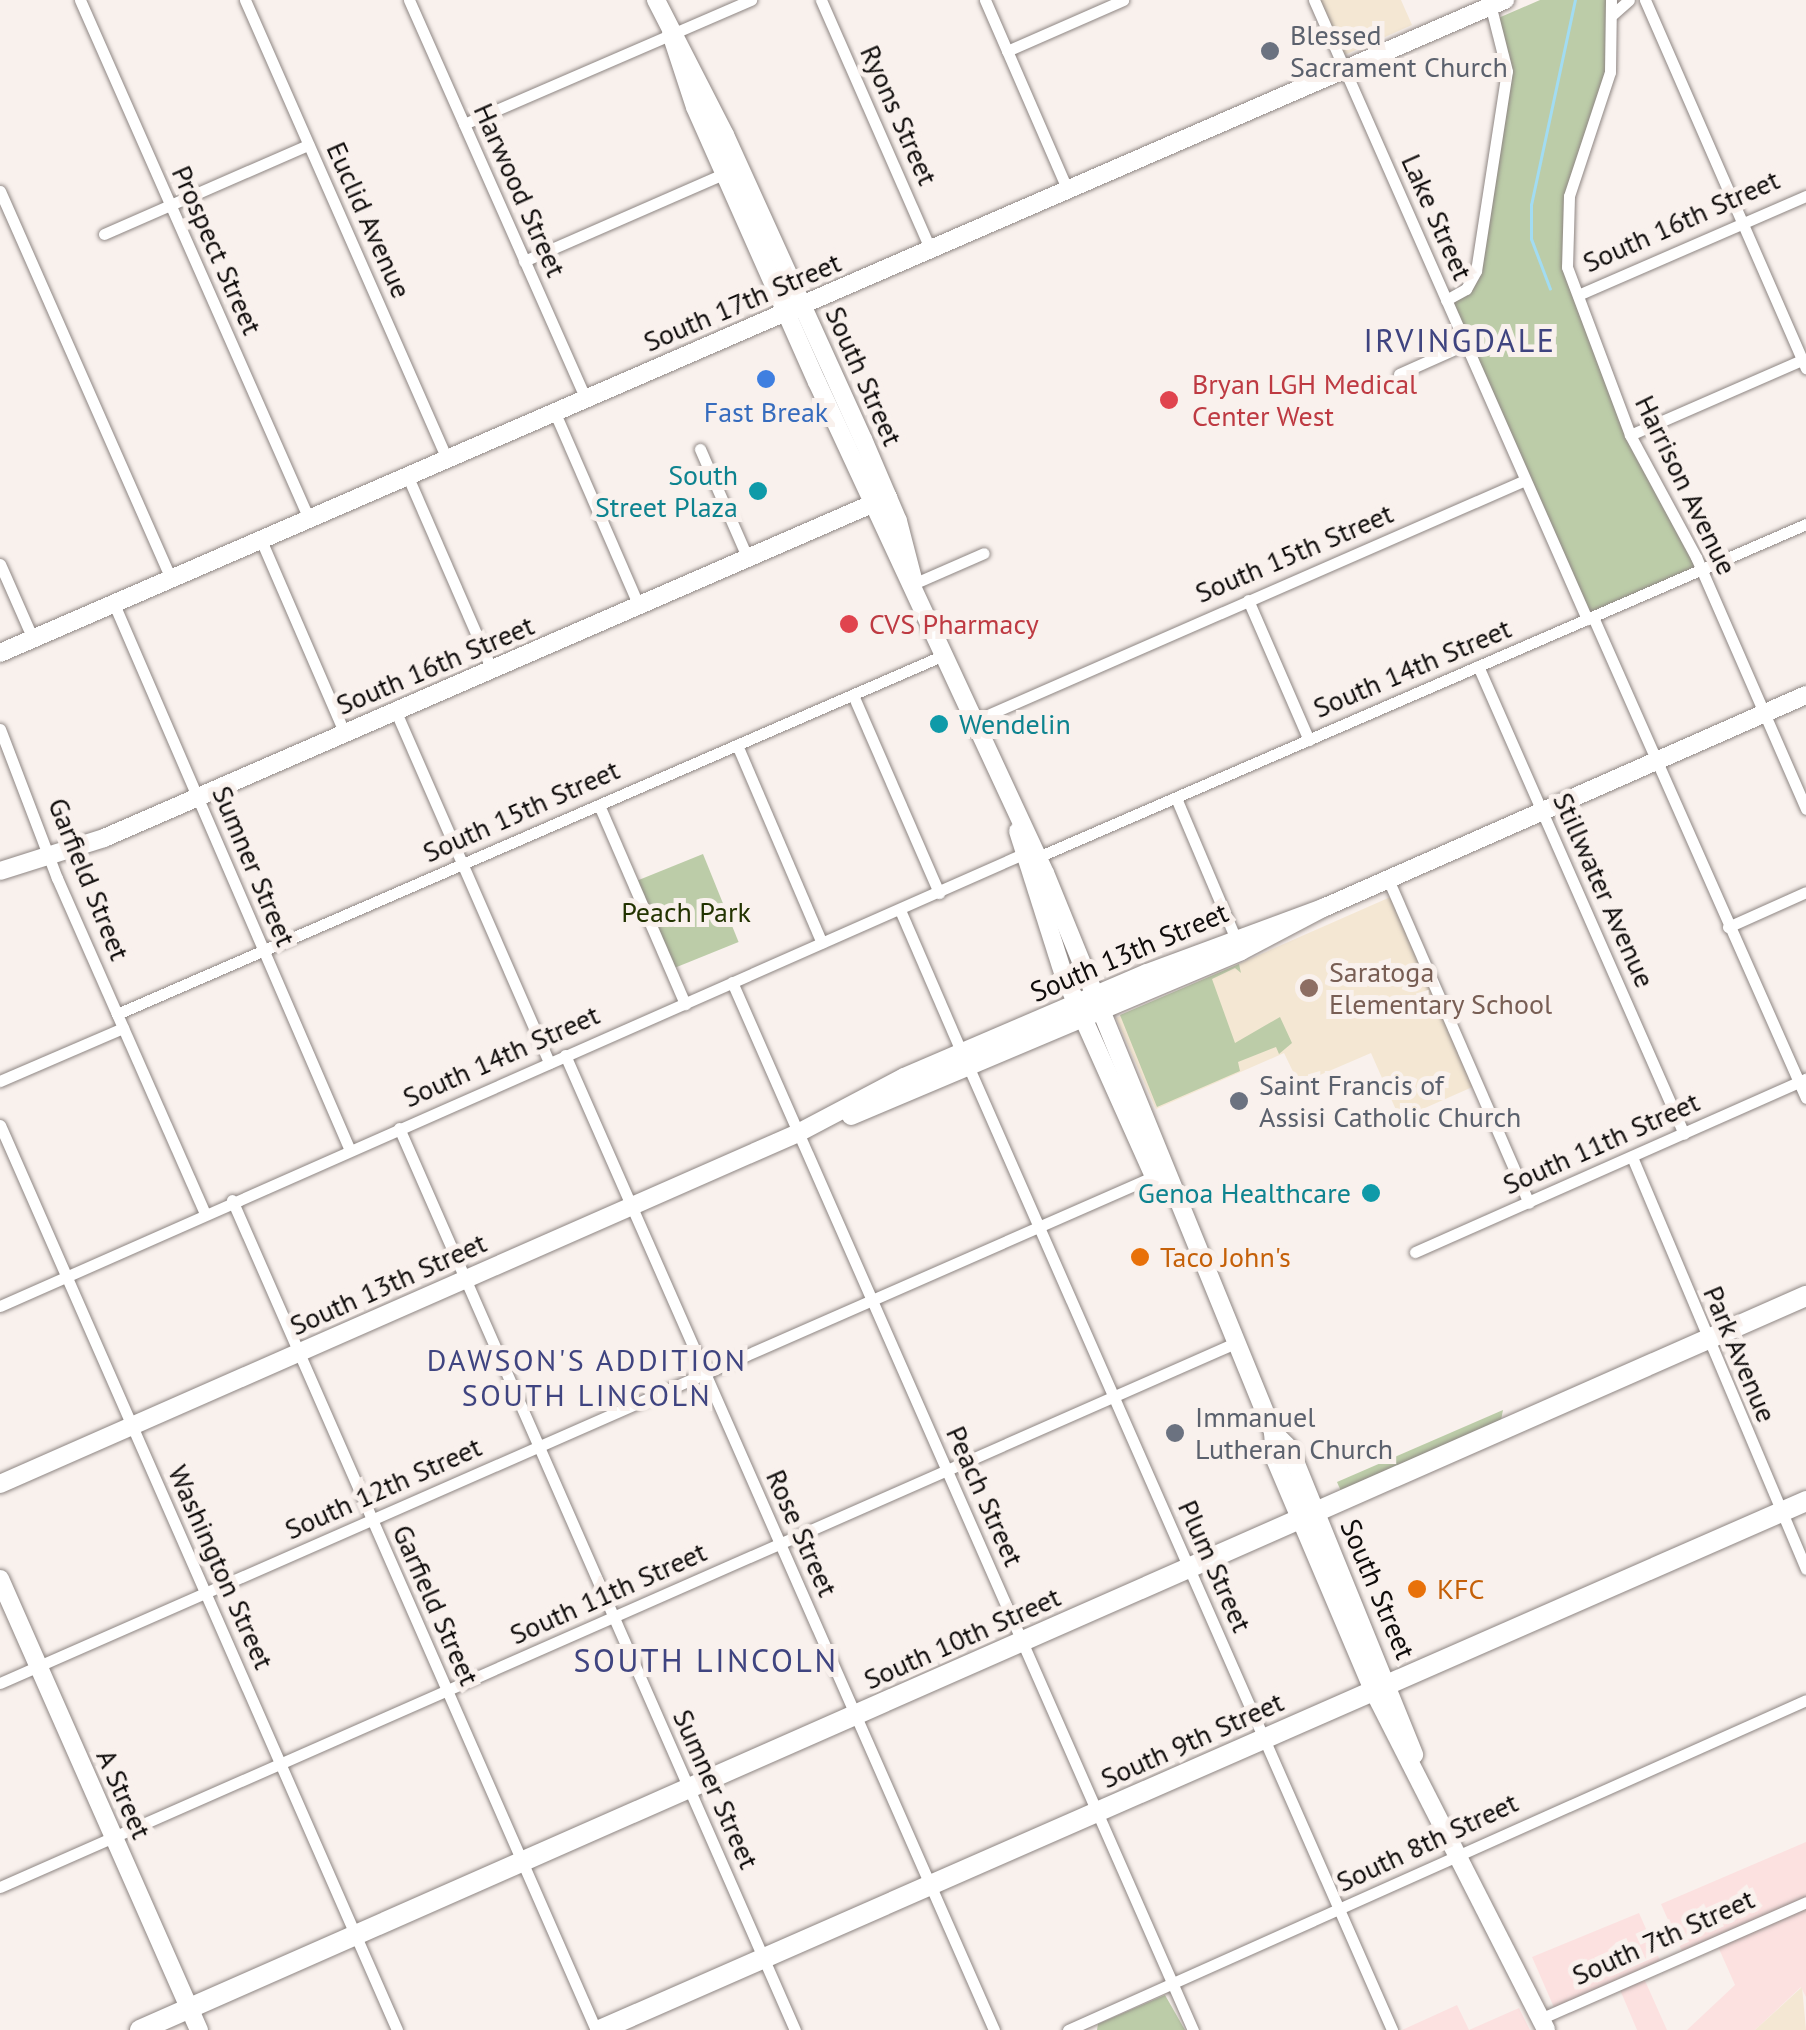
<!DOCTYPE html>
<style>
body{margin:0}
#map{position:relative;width:1806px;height:2030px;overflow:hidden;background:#f9f1ed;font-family:"PT Sans",sans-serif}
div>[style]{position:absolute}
.industrial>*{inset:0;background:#fce1e0}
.education>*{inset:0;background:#f4e7d3}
.green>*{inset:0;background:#bccca8;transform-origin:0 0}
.stream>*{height:2.5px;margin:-1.25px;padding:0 1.25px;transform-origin:1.25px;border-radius:1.25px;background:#a2dcf2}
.roads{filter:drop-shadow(0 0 2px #8e8683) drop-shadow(0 0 2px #8e8683)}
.street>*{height:11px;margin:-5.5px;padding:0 5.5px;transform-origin:5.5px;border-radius:5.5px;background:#fff}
.secondary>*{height:18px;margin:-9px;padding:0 9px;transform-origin:9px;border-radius:9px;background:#fff}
.primary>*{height:20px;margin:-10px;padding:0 10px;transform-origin:10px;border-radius:10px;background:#fff}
.dots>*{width:28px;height:28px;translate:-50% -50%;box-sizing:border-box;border:5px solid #f9f1ed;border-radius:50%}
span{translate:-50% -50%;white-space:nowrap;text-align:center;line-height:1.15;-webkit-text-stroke:10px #f9f1ed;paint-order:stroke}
.worship-label{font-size:28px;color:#5b616d}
.left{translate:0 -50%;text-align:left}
.street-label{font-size:28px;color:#100d0c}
.health-label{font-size:28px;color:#be3a42}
.shop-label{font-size:28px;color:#366cbe}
.culture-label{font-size:28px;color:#0d838f}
.right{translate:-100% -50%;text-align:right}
.park-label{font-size:28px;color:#230}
.education-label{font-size:28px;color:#785e54}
.food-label{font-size:28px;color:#c56008}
.neighbourhood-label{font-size:30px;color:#3f4480;letter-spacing:2.5px}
.quarter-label{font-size:32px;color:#3f4480;letter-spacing:2.5px}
</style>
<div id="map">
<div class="industrial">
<i style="clip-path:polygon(1806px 1842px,1806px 1997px,1801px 1987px,1755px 2030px,1687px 2030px,1735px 1985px,1716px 1942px,1684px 1956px,1661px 1904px)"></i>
<i style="clip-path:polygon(1639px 1913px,1662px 1965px,1642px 1974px,1667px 2030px,1637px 2030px,1618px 1985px,1556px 2012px,1532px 1957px)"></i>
<i style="clip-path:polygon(1457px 2005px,1469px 2030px,1519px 2008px,1530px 2030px,1402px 2030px)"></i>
</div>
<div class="education">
<i style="clip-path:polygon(1314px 0,1401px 0,1412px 25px,1340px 57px)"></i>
<i style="clip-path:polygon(1395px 895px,1477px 1085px,1400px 1119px,1371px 1053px,1299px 1084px,1284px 1053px,1156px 1109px,1116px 1018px)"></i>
<i style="clip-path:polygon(1802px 1987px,1806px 2030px,1755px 2030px)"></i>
</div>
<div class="green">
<i style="clip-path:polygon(1540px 0,1611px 0,1612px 47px,1569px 196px,1564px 246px,1617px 403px,1702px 569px,1587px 619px,1446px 300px,1472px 282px,1507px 71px,1496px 19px)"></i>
<i style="left:703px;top:854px;width:95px;height:76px;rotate:68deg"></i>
<i style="clip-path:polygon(1239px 964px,1241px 973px,1235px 968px,1212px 979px,1235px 1043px,1280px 1017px,1292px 1043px,1279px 1054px,1276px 1047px,1238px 1062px,1240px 1071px,1157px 1107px,1120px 1015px)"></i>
<i style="clip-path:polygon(1503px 1410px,1501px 1420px,1341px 1491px,1337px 1482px)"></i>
<i style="clip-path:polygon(1165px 1995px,1185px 2030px,1097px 2030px,1098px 2024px)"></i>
</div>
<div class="stream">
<i style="left:1550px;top:289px;width:53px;rotate:-110.8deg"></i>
<i style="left:1531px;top:239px;width:34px;rotate:-90deg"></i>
<i style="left:1531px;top:205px;width:210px;rotate:-77.9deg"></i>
</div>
<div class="roads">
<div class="street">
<i style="left:80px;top:0;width:567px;rotate:66.19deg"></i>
<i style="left:245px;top:0;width:501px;rotate:66.25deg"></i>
<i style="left:409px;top:0;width:437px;rotate:66.1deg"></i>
<i style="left:821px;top:0;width:273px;rotate:66.3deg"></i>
<i style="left:985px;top:0;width:206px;rotate:66.5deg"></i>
<i style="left:1314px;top:0;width:677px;rotate:66.2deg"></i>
<i style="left:1611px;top:0;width:72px;rotate:90.8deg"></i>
<i style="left:1610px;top:72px;width:131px;rotate:108.3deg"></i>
<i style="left:1569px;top:196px;width:71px;rotate:91.6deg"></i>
<i style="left:1567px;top:267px;width:179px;rotate:69.4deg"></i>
<i style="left:1630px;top:435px;width:139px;rotate:61.6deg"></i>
<i style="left:1696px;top:557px;width:275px;rotate:66.4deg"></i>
<i style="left:1645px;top:0;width:402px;rotate:66.4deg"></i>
<i style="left:1613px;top:14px;width:21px;rotate:-41deg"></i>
<i style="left:1007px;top:51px;width:127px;rotate:-23.7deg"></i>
<i style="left:464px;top:124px;width:313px;rotate:-23.4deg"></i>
<i style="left:0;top:191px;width:424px;rotate:66.2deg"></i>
<i style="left:104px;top:234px;width:223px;rotate:-23.6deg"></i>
<i style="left:524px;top:261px;width:219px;rotate:-23.6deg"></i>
<i style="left:1578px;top:295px;width:249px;rotate:-23.5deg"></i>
<i style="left:1446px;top:300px;width:23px;rotate:-29deg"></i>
<i style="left:1466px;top:289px;width:21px;rotate:-61deg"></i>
<i style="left:1476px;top:271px;width:202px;rotate:-81.2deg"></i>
<i style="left:1507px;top:71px;width:69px;rotate:-104.2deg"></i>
<i style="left:1399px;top:374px;width:73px;rotate:-24.1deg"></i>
<i style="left:555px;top:413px;width:210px;rotate:66.5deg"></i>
<i style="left:1630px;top:435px;width:188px;rotate:-23.6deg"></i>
<i style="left:700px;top:449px;width:120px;rotate:66.4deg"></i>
<i style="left:408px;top:477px;width:210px;rotate:66.5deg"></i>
<i style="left:261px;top:540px;width:211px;rotate:66.6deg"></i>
<i style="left:0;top:564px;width:82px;rotate:66.3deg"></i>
<i style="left:913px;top:584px;width:77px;rotate:-23.6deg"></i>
<i style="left:1248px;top:600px;width:153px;rotate:66.5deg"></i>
<i style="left:114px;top:604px;width:593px;rotate:66.64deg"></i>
<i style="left:1593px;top:617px;width:526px;rotate:66.11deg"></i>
<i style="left:1478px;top:666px;width:511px;rotate:66.24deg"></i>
<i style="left:853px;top:695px;width:216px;rotate:66.5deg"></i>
<i style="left:396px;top:712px;width:383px;rotate:66.4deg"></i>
<i style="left:974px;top:721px;width:601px;rotate:-23.62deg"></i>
<i style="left:0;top:729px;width:160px;rotate:69.1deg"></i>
<i style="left:57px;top:878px;width:365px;rotate:66.2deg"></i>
<i style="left:737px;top:745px;width:215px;rotate:66.8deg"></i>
<i style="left:1176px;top:798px;width:151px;rotate:67deg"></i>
<i style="left:599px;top:805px;width:217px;rotate:66.6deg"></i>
<i style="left:1038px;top:857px;width:837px;rotate:-23.44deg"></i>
<i style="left:1388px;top:879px;width:353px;rotate:66.5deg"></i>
<i style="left:900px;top:910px;width:156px;rotate:66.6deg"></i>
<i style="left:1728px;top:927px;width:85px;rotate:-24.2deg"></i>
<i style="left:732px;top:982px;width:1145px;rotate:66.26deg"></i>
<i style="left:117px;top:1014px;width:902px;rotate:-23.47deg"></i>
<i style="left:565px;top:1055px;width:1065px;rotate:66.25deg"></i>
<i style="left:969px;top:1068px;width:1051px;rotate:66.26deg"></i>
<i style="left:0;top:1081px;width:134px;rotate:-23.3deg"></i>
<i style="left:0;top:1125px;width:988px;rotate:66.31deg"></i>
<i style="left:399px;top:1128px;width:985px;rotate:66.3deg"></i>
<i style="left:1632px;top:1157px;width:447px;rotate:67.1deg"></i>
<i style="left:232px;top:1200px;width:906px;rotate:66.32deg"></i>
<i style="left:1415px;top:1252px;width:428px;rotate:-23.9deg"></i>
<i style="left:0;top:1306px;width:1118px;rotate:-23.84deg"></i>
<i style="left:0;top:1683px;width:1266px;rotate:-23.71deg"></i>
<i style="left:0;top:1887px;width:1350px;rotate:-23.77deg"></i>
<i style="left:1540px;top:2019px;width:291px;rotate:-23.7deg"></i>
<i style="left:1068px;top:2030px;width:808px;rotate:-24.09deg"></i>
</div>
<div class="secondary">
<i style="left:656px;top:0;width:152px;rotate:62.9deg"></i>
<i style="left:725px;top:135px;width:334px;rotate:65.6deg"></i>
<i style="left:863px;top:439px;width:89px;rotate:66.9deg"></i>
<i style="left:898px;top:521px;width:60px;rotate:75.5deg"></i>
<i style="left:671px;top:34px;width:77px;rotate:71.8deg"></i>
<i style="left:695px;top:107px;width:301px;rotate:66.1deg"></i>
<i style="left:817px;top:382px;width:541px;rotate:65.09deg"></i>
<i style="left:1045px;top:873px;width:604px;rotate:67.81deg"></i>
<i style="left:1273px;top:1432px;width:27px;rotate:86deg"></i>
<i style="left:1275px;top:1459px;width:253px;rotate:67deg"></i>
<i style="left:1374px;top:1692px;width:379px;rotate:63deg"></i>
<i style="left:0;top:653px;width:1641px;rotate:-23.46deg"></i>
<i style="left:1018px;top:831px;width:149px;rotate:72.4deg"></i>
<i style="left:1063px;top:973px;width:222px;rotate:65.9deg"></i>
<i style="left:1154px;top:1176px;width:21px;rotate:41deg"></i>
<i style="left:0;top:871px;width:109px;rotate:-17.6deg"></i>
<i style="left:104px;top:838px;width:855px;rotate:-23.51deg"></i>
<i style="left:851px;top:1116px;width:423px;rotate:-22.9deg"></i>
<i style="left:1241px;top:951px;width:93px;rotate:-27.7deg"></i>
<i style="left:1323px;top:908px;width:528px;rotate:-23.8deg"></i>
<i style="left:1273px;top:1432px;width:24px;rotate:45deg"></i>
<i style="left:1290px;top:1449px;width:330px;rotate:67.9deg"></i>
<i style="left:0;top:1484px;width:872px;rotate:-23.74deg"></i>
<i style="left:798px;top:1133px;width:120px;rotate:-27.8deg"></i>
<i style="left:904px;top:1077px;width:264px;rotate:-23.2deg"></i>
<i style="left:1147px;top:973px;width:188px;rotate:-20.3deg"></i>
<i style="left:0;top:1579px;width:493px;rotate:66.2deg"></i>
</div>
<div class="primary">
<i style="left:140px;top:2030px;width:1821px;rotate:-23.78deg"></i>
<i style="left:600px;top:2030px;width:1317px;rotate:-23.68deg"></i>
</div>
</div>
<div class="dots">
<i style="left:1270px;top:51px;background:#6b7280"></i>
<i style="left:766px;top:379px;background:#3f7fe0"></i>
<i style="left:1169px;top:400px;background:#e0444e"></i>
<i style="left:758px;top:491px;background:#0f9aa8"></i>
<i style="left:849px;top:624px;background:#e0444e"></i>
<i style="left:939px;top:724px;background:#0f9aa8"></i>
<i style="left:1309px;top:988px;background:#8d6e63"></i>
<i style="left:1239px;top:1101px;background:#6b7280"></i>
<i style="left:1371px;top:1193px;background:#0f9aa8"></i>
<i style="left:1140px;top:1257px;background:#e8710a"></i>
<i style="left:1175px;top:1433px;background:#6b7280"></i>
<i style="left:1417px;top:1589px;background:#e8710a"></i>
</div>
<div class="worship-label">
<span class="left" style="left:1290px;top:51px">Blessed<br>Sacrament Church</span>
<span class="left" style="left:1259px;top:1101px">Saint Francis of<br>Assisi Catholic Church</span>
<span class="left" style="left:1195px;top:1433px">Immanuel<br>Lutheran Church</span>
</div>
<div class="street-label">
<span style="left:899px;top:115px;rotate:66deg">Ryons Street</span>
<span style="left:520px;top:190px;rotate:66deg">Harwood Street</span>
<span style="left:1437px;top:217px;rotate:66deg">Lake Street</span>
<span style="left:369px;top:220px;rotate:66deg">Euclid Avenue</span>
<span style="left:1681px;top:221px;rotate:-24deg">South 16th Street</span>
<span style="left:217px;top:250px;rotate:66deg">Prospect Street</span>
<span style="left:742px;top:302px;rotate:-23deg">South 17th Street</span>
<span style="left:864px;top:376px;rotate:66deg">South Street</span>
<span style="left:1686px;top:485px;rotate:64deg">Harrison Avenue</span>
<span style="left:1294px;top:553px;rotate:-23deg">South 15th Street</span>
<span style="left:435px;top:665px;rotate:-23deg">South 16th Street</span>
<span style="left:1412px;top:668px;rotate:-23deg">South 14th Street</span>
<span style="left:521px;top:811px;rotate:-24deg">South 15th Street</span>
<span style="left:254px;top:866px;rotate:67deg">Sumner Street</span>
<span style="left:89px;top:879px;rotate:68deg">Garfield Street</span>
<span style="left:1604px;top:890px;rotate:66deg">Stillwater Avenue</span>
<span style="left:1129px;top:952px;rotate:-23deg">South 13th Street</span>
<span style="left:501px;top:1056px;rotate:-24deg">South 14th Street</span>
<span style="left:1601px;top:1143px;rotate:-24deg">South 11th Street</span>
<span style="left:388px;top:1284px;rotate:-24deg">South 13th Street</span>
<span style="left:1740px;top:1354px;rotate:67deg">Park Avenue</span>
<span style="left:383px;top:1488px;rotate:-24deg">South 12th Street</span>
<span style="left:985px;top:1496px;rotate:66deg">Peach Street</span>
<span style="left:802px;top:1533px;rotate:66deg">Rose Street</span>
<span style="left:1215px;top:1566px;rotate:66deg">Plum Street</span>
<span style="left:221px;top:1567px;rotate:66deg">Washington Street</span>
<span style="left:1378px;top:1589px;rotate:67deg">South Street</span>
<span style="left:608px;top:1593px;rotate:-24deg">South 11th Street</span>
<span style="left:436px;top:1605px;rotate:66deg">Garfield Street</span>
<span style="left:962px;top:1638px;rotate:-24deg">South 10th Street</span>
<span style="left:1192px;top:1740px;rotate:-24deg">South 9th Street</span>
<span style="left:716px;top:1789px;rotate:66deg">Sumner Street</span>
<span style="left:124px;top:1794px;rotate:66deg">A Street</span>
<span style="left:1427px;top:1842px;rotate:-25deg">South 8th Street</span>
<span style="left:1663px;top:1937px;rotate:-24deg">South 7th Street</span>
</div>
<div class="health-label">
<span class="left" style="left:1192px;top:400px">Bryan LGH Medical<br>Center West</span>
<span class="left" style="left:869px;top:624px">CVS Pharmacy</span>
</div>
<div class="shop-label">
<span style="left:766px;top:412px">Fast Break</span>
</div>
<div class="culture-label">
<span class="right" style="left:738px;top:491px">South<br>Street Plaza</span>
<span class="left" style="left:959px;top:724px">Wendelin</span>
<span class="right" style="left:1351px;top:1193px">Genoa Healthcare</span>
</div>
<div class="park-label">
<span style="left:686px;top:912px">Peach Park</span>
</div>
<div class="education-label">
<span class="left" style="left:1329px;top:988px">Saratoga<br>Elementary School</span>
</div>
<div class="food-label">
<span class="left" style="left:1160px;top:1257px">Taco John's</span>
<span class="left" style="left:1437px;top:1589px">KFC</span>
</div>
<div class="neighbourhood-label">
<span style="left:587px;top:1377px">DAWSON'S ADDITION<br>SOUTH LINCOLN</span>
</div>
<div class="quarter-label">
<span style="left:1460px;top:340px">IRVINGDALE</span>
<span style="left:706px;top:1660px">SOUTH LINCOLN</span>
</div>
</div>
